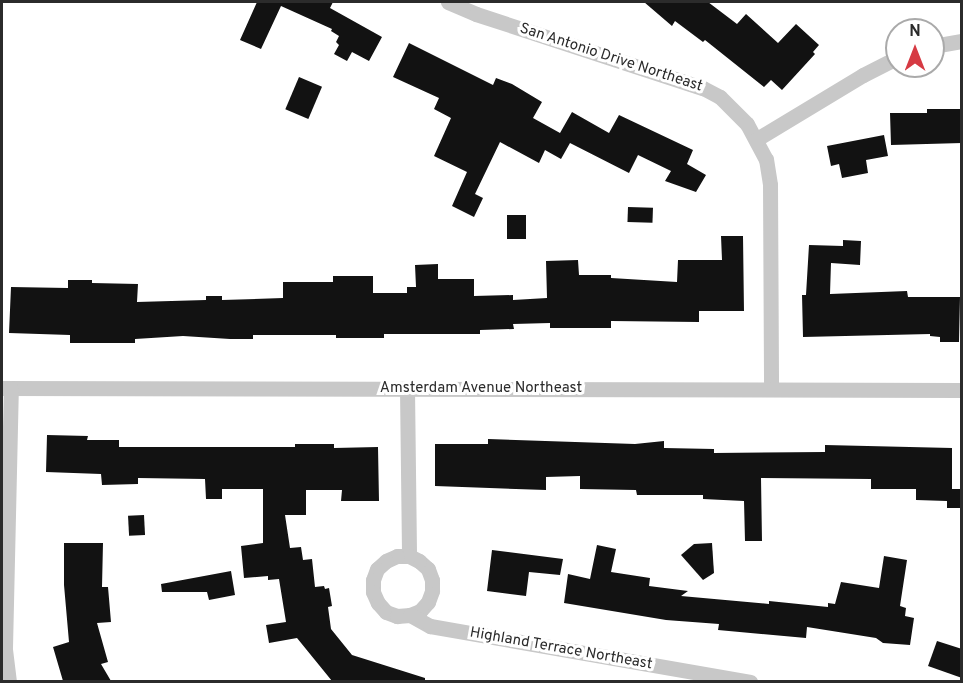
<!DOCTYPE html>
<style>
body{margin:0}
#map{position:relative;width:963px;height:683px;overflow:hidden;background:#fff;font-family:Overpass,sans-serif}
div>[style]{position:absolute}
.building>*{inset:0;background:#121212;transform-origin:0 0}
.street>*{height:15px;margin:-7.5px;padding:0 7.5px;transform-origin:7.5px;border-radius:7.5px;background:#c8c8c8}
span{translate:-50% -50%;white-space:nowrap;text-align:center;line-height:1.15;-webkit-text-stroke:6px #fff;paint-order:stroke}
.street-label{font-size:15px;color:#2b2b2b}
.frame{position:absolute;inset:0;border:3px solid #2b2b2b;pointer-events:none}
.north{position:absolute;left:885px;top:18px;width:60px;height:60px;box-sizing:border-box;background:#fff;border:2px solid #aaa;border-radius:50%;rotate:0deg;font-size:16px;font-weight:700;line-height:24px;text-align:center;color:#2b2b2b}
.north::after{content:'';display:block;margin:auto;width:21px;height:27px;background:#d63a43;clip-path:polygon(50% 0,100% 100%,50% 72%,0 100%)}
</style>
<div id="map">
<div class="building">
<i style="clip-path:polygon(257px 2px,333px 2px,330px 8px,382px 37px,369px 61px,352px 52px,347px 61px,334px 54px,339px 45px,336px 42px,339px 36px,331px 31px,332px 29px,281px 6px,261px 49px,240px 40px)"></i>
<i style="clip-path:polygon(644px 2px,708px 2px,737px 24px,746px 14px,778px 43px,796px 24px,819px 45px,813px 52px,815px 54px,782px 90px,771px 80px,764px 87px,705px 40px,703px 42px,675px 21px,672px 26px)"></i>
<i style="clip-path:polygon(409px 43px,493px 85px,496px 78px,512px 84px,542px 102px,533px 118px,560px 133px,572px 112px,609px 133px,619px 115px,693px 150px,687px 164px,706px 175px,696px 192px,665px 181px,671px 171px,638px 155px,629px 173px,570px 143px,561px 159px,545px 150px,539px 163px,500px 142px,475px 194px,483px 198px,474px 217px,452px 206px,467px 172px,434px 156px,451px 118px,434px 109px,439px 98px,393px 77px)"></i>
<i style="left:299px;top:77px;width:25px;height:35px;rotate:23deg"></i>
<i style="clip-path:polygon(927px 109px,962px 109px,962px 143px,891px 145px,890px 113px,927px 113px)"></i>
<i style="clip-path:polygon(884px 135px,888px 156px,866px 160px,868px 173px,842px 178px,839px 164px,831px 166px,827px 146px)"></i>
<i style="left:628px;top:207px;width:25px;height:15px;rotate:2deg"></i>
<i style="left:507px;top:215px;width:19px;height:24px"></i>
<i style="clip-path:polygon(721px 236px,743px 236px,744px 311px,699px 311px,699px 322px,611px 321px,611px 328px,550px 328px,550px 323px,513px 324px,514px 329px,480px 330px,480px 334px,384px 334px,384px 338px,336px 338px,336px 335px,253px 335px,253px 339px,230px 339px,183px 336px,135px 339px,135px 343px,70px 343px,70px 335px,9px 333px,11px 287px,68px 288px,68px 280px,92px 280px,92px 283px,138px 284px,137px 302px,206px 300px,206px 296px,222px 296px,222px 300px,283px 298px,283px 282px,333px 282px,333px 276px,373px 276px,373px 293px,407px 293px,407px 287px,416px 287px,415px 265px,438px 264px,438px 279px,474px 279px,474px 296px,513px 295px,513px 300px,547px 298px,546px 261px,578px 260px,579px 275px,611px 275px,611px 278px,677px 282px,678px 260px,722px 260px)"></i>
<i style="clip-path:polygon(843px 240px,861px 241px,860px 265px,831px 263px,830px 294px,907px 291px,908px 297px,960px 297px,959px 342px,940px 342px,940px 337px,930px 336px,930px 334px,803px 337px,802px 295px,806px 295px,809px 245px,843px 246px)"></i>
<i style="clip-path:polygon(47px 435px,88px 436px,87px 440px,119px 440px,119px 447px,295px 447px,295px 444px,334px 444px,334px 448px,378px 447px,379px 501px,341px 501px,342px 490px,306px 490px,306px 515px,285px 515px,290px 548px,301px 547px,303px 560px,312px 559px,315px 587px,324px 586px,325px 589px,329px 588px,332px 606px,328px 607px,331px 629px,352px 655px,425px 678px,425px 681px,332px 681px,297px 638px,269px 643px,266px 625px,286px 622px,279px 579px,268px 580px,268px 576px,244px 578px,241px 546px,263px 543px,263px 489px,222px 489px,222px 499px,206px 499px,205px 479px,138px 478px,138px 484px,102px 485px,101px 474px,46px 472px)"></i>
<i style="clip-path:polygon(488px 439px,635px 444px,664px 441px,664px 448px,714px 449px,714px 453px,825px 452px,825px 445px,952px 448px,952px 489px,962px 489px,962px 508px,947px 508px,947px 501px,916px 500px,916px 489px,871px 489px,871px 479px,761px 478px,762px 541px,745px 541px,744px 501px,703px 499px,703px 495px,637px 495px,636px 490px,580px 489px,580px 476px,546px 477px,546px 490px,435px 486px,435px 444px,488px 444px)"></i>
<i style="left:144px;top:515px;width:20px;height:16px;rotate:87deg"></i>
<i style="clip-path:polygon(64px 543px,103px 543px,102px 587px,108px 587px,111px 622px,97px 623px,108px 662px,101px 664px,111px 681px,63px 681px,53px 647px,69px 642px,64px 585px)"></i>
<i style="clip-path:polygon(712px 543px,714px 573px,703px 580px,681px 555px,694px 544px)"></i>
<i style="clip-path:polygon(597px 545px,616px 549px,611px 572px,650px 578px,649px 586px,688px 591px,681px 596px,769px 604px,769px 601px,828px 607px,828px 603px,835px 604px,841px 582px,879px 588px,884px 556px,907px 560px,900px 606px,906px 608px,905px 616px,914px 618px,910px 645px,883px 643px,876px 638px,807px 627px,806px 638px,718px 630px,719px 624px,666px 620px,564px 603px,568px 574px,590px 579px)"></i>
<i style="clip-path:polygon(492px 550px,563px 559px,560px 575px,529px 572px,526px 596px,487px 591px)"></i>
<i style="clip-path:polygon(231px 571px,235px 595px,209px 600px,207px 592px,162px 592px,161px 584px)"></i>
<i style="clip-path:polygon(937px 641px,962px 649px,962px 678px,928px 666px)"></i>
</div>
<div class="street">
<i style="left:448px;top:2px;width:30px;rotate:23deg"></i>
<i style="left:476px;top:14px;width:239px;rotate:18.1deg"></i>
<i style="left:703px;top:88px;width:19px;rotate:28deg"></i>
<i style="left:720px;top:97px;width:38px;rotate:45deg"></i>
<i style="left:747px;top:124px;width:40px;rotate:62deg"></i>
<i style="left:766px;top:159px;width:26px;rotate:81deg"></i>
<i style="left:770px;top:185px;width:204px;rotate:89.7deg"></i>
<i style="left:933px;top:46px;width:29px;rotate:-10deg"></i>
<i style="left:757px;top:139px;width:124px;rotate:-31.1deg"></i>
<i style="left:863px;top:75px;width:38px;rotate:-27deg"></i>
<i style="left:2px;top:388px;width:960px;rotate:0.12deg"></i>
<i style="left:407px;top:389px;width:167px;rotate:89.3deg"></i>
<i style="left:410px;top:615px;width:11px;rotate:-22deg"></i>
<i style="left:420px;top:611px;width:12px;rotate:-48deg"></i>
<i style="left:428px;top:602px;width:12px;rotate:-70deg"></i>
<i style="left:432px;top:591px;width:11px;rotate:-90deg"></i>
<i style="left:432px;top:580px;width:12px;rotate:-110deg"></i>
<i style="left:428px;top:569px;width:12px;rotate:-138deg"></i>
<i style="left:419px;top:561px;width:11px;rotate:-153deg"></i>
<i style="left:409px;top:556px;width:12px;rotate:180deg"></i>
<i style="left:397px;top:556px;width:12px;rotate:156deg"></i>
<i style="left:386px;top:561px;width:12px;rotate:138deg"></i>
<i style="left:377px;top:569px;width:12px;rotate:110deg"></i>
<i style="left:373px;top:580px;width:12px;rotate:90deg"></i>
<i style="left:373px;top:592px;width:12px;rotate:66deg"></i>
<i style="left:378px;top:603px;width:12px;rotate:48deg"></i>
<i style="left:386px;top:612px;width:12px;rotate:20deg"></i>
<i style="left:397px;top:616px;width:13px;rotate:-4deg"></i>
<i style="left:410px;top:615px;width:23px;rotate:29deg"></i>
<i style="left:430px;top:626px;width:325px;rotate:9.9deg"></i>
<i style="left:9px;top:682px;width:35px;rotate:-97deg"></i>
<i style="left:5px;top:647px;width:259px;rotate:-88.7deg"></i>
</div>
<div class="street-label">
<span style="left:611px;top:58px;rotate:18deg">San Antonio Drive Northeast</span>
<span style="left:481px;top:389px">Amsterdam Avenue Northeast</span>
<span style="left:561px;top:649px;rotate:10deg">Highland Terrace Northeast</span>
</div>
<div class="frame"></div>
<div class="north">N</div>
</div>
